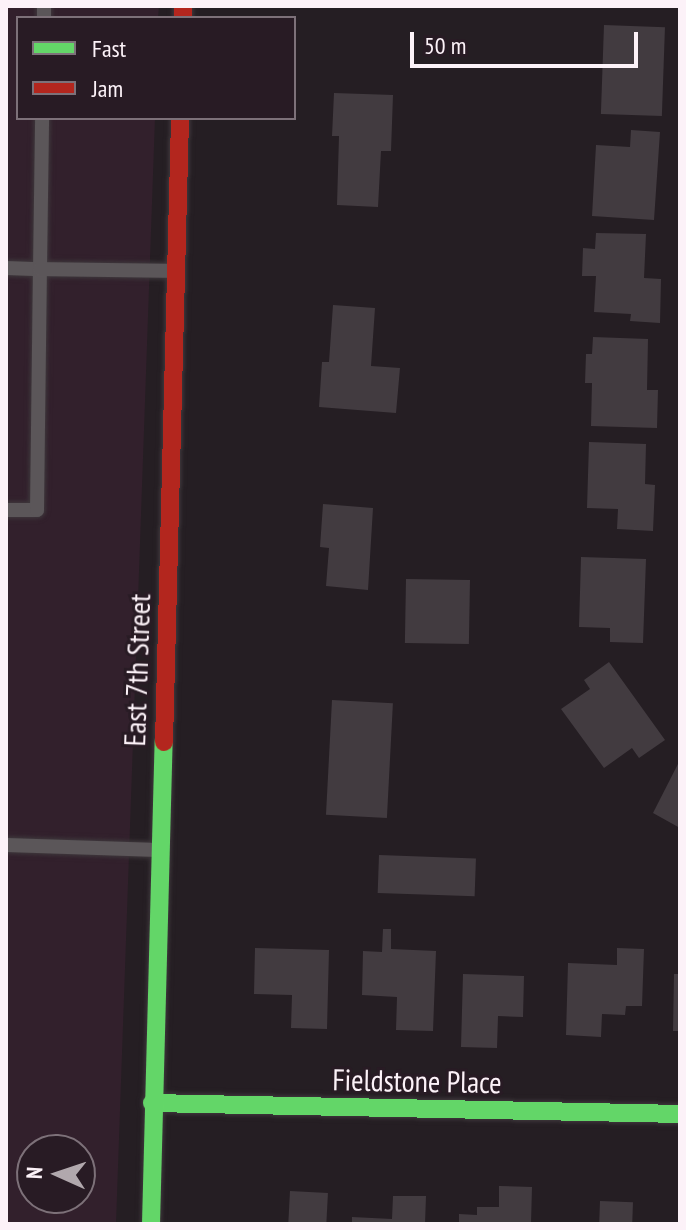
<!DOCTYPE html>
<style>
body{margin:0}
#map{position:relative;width:686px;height:1230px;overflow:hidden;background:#251e23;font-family:"PT Sans Narrow",sans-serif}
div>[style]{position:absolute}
.built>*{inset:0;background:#32202c}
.building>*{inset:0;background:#423b40;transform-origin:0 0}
.roads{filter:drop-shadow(0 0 2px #3e383c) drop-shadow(0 0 2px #3e383c)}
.lane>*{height:14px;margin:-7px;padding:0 7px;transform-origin:7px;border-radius:7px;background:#5b5659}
.fast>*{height:18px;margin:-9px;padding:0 9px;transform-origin:9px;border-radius:9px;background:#63d668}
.jam>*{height:18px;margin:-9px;padding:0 9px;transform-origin:9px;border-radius:9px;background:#b3261e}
span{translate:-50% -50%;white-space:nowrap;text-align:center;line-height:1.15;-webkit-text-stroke:6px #281b24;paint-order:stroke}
.street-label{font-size:30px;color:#fcf2f8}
.frame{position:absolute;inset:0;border:8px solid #fcf2f8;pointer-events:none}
.legend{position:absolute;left:16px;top:16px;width:280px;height:104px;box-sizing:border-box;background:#281b24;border:2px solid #7d7179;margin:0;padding:10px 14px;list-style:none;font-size:24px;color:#fcf2f8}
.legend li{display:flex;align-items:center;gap:16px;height:40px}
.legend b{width:40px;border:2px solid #7d7179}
.north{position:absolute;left:16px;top:1134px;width:80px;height:80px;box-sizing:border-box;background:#281b24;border:2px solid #7d7179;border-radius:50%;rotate:273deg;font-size:22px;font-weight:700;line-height:32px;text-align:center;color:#fcf2f8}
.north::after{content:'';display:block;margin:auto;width:28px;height:36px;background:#b1a8ad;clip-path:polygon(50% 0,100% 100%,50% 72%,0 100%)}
.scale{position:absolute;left:410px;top:32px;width:228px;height:36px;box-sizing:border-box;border:4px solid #fcf2f8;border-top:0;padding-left:10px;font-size:24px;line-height:28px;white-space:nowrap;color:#fcf2f8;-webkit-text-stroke:6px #281b24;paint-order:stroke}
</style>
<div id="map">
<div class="built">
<i style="clip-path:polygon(evenodd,6px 6px,159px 6px,158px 18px,18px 18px,18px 118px,155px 118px,116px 1224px,6px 1224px,6px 6px,32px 1150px,80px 1150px,80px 1198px,32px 1198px,32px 1150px)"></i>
</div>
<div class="building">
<i style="left:604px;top:25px;width:61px;height:89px;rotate:2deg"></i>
<i style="clip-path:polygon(334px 93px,393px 95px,391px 151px,381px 151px,378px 207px,337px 205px,339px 136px,332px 136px)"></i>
<i style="clip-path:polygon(631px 130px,660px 132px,654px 220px,592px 216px,596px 145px,630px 147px)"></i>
<i style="clip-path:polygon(596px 233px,646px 234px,644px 278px,661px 279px,660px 323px,630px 321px,631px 314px,594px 312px,596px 276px,582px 276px,583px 248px,595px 249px)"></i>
<i style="clip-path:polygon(333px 305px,375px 308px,371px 366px,400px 368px,396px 413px,319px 407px,322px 362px,329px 362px)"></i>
<i style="clip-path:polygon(593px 337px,648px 339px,647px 390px,658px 390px,657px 428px,591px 426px,592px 383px,585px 383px,586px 354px,592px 354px)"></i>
<i style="clip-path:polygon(589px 442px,646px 444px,645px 484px,655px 485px,653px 531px,617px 529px,618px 509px,587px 508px)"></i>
<i style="clip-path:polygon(323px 504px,373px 508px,368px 590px,326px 586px,329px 548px,320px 547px)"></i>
<i style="clip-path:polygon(581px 557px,646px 559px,643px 643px,610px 642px,610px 628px,579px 627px)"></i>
<i style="left:406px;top:579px;width:64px;height:64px;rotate:1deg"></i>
<i style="clip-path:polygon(609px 662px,665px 740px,639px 758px,632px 748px,604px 768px,561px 709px,590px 689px,584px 680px)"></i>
<i style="left:332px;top:700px;width:61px;height:115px;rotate:3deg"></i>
<i style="clip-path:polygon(680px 760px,680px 828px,653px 813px)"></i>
<i style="left:379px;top:855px;width:97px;height:38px;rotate:2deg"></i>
<i style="clip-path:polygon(383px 929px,391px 929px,391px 949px,436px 951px,433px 1031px,396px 1030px,397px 997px,362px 995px,363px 951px,382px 952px)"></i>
<i style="clip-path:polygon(255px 948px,329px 950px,327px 1029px,291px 1028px,292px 995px,254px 994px)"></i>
<i style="clip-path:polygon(617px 948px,644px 949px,642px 1006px,626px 1006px,625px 1015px,602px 1014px,601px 1037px,566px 1035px,568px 963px,617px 965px)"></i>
<i style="clip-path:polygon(463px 974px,524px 976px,523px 1017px,498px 1016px,497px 1048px,461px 1047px)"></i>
<i style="clip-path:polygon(674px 974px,680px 974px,680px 1031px,673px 1031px)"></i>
<i style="clip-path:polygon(499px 1186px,532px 1187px,531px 1224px,459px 1224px,459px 1214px,477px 1215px,477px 1207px,499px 1207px)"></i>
<i style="left:290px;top:1191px;width:38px;height:33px;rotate:3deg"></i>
<i style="clip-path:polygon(393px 1196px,426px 1196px,425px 1224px,352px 1224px,352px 1217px,392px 1219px)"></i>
<i style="left:600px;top:1201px;width:33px;height:23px;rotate:2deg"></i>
</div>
<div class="roads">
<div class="lane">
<i style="left:44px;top:18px;width:12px;rotate:-90deg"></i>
<i style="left:6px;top:268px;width:34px;rotate:2deg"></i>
<i style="left:40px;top:269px;width:151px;rotate:-89.2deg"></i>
<i style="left:6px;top:510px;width:31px"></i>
<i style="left:37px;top:510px;width:241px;rotate:-89.3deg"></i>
<i style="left:40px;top:269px;width:136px;rotate:0.8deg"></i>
<i style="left:6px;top:845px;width:153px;rotate:1.9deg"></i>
</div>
<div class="fast">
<i style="left:152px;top:1103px;width:528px;rotate:1.19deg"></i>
<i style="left:151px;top:1224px;width:482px;rotate:-88.5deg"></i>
</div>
<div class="jam">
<i style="left:183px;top:6px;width:12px;rotate:90deg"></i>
<i style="left:164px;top:742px;width:624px;rotate:-88.53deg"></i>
</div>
</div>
<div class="street-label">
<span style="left:137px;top:670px;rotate:-88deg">East 7th Street</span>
<span style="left:417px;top:1081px;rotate:1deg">Fieldstone Place</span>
</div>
<div class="frame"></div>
<ul class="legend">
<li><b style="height:10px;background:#63d668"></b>Fast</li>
<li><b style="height:10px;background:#b3261e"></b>Jam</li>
</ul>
<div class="north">N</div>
<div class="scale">50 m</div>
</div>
